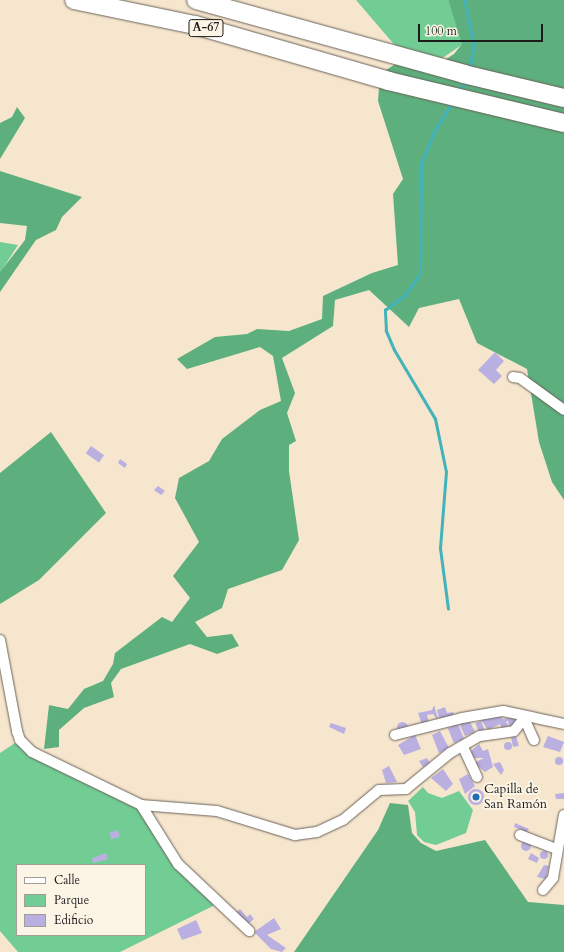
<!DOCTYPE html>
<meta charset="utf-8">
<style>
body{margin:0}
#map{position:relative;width:564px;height:952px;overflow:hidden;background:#f7e6ce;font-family:Cardo,serif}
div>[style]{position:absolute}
.green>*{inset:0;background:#72cd94}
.forest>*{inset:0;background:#5db07e}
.stream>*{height:2.5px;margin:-1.25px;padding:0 1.25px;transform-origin:1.25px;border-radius:1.25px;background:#42b2bb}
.building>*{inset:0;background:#baafe1;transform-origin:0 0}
.round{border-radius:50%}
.roads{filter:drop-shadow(0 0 1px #69635a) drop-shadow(0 0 1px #69635a)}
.minor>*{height:10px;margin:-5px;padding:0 5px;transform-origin:5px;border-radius:5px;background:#fff}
.motorway>*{height:18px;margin:-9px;padding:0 9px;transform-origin:9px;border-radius:9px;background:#fff}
.dots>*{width:11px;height:11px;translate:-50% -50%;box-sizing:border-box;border:2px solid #fcf5e5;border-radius:50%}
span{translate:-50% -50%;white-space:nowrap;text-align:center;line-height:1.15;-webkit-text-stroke:4px #fcf5e5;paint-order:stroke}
.shield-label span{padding:1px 3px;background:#fcf5e5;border:1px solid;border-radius:3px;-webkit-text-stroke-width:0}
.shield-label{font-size:12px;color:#1c1c1c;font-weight:700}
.poi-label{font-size:13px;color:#1c1c1c}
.left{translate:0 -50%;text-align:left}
.legend{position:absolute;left:16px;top:864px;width:130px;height:72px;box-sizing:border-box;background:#fcf5e5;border:1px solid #a29e95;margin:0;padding:5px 7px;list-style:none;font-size:12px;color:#1c1c1c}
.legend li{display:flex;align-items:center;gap:8px;height:20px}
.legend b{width:20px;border:1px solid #a29e95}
.scale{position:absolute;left:418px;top:24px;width:125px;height:18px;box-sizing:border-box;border:2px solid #1c1c1c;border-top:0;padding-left:5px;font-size:12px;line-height:14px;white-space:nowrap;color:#1c1c1c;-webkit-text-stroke:3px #fcf5e5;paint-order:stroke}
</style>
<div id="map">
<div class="green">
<i style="clip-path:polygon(356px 0,448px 0,463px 44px,441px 59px,404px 56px)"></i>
<i style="clip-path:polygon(0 242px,18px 245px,0 273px)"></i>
<i style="clip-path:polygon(evenodd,15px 743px,25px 751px,138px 808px,215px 905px,120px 952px,18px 952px,0 931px,0 753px,15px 743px,17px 865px,145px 865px,145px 935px,17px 935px,17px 865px)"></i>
<i style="clip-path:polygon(423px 787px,428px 793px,442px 798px,459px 791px,473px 810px,466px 833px,436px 845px,424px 842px,417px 835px,415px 812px,408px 801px)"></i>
</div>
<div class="forest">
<i style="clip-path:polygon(448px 0,564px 0,564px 500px,552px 482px,539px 442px,527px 369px,477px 343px,459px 299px,419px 308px,409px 327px,369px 290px,335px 300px,333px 326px,282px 358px,295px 393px,287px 413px,296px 441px,289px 445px,289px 471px,299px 540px,282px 570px,228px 589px,222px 608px,195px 622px,207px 637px,232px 634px,239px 646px,217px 654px,190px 644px,121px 669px,111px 683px,114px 697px,84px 708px,59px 730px,59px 747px,44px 749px,49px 705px,68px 709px,84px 689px,103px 681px,113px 664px,115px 653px,162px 617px,172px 622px,190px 598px,173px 576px,199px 542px,175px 498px,179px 478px,209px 461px,222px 439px,260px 410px,281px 401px,273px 356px,260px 347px,187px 369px,177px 359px,215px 337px,247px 334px,257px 329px,289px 331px,322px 319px,323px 296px,372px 273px,398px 265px,393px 194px,403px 179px,378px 101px,380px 74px,400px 61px,440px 63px,454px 54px,462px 44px)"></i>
<i style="clip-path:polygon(17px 107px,25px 118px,0 159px,0 123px,12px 117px)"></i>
<i style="clip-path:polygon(0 171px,82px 197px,62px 217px,56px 230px,36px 240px,0 292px,0 272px,25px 240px,27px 226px,0 223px)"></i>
<i style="clip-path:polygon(51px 432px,106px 513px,39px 580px,0 604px,0 473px)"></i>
<i style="clip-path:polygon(390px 803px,408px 805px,412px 833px,421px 843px,436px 851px,485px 840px,528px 902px,564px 905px,564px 952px,294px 952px,378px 830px)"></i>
</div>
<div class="stream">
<i style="left:465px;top:0;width:46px;rotate:78.7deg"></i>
<i style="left:474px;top:45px;width:24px;rotate:99deg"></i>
<i style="left:459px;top:92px;width:13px;rotate:-58deg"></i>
<i style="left:448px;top:609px;width:62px;rotate:-97.5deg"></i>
<i style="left:440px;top:548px;width:76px;rotate:-85.5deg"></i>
<i style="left:446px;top:472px;width:54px;rotate:-101.7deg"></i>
<i style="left:435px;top:419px;width:80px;rotate:-120.7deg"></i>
<i style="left:394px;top:350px;width:21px;rotate:-113deg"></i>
<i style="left:386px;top:331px;width:21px;rotate:-93deg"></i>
<i style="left:385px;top:310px;width:26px;rotate:-37deg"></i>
<i style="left:406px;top:294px;width:24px;rotate:-55deg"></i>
<i style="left:420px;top:274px;width:110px;rotate:-89.5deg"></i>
<i style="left:421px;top:164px;width:37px;rotate:-68deg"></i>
<i style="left:435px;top:130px;width:32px;rotate:-58deg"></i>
</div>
<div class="building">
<i style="clip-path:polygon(495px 352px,504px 361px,496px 370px,502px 376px,494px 384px,478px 370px)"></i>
<i style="left:91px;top:446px;width:16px;height:9px;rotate:35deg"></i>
<i style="clip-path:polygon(120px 459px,127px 464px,125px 468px,118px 463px)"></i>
<i style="clip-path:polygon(158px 486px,165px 491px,161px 495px,154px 490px)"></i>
<i style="clip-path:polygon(434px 705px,439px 722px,433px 714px,427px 715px,429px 723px,422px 725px,418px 713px,432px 710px)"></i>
<i style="clip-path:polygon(445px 707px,447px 713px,453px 712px,455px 718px,439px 718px,437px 710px)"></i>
<i style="clip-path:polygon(501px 715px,502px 719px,514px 717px,516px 726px,509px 727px,508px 721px,506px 721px,509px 728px,502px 729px,500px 724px,488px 730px,481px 720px)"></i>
<i style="left:481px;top:721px;width:9px;height:6px;rotate:69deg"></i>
<i class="round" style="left:396.5px;top:721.5px;width:11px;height:11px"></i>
<i style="clip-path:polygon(470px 722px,475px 732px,465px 736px,459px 723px)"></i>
<i style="clip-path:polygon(331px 723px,346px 728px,344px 734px,329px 727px)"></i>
<i style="left:458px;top:724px;width:16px;height:11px;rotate:68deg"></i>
<i style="clip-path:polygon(440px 731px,449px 748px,439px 753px,432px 735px)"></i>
<i style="clip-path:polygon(415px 735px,421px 749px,404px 755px,398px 745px)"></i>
<i style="clip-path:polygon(516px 736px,519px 746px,513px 747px,511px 737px)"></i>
<i style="clip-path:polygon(548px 736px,564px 742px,560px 752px,543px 747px)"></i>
<i class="round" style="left:504px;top:742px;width:8px;height:8px"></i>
<i style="clip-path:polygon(479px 744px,483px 751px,488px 749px,493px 767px,485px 772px,474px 763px,484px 758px,472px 758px,470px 752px)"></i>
<i class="round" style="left:555px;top:757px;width:8px;height:8px"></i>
<i style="clip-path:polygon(427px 758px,430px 763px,423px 767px,419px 761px)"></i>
<i style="clip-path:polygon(500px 762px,504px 770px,501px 775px,493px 764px)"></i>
<i style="clip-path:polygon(389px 766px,397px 782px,386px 783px,382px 770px)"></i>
<i style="clip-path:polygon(443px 769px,453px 784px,446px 791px,431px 778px)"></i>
<i style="clip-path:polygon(468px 774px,475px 786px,465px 794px,459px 779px)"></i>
<i class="round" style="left:468px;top:789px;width:16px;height:16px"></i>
<i style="clip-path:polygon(564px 793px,564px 799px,556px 799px,555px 794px)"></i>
<i style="clip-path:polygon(515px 823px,529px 829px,527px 832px,514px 827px)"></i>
<i style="left:118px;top:830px;width:7px;height:9px;rotate:74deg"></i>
<i class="round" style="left:521px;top:841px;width:10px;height:10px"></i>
<i class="round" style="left:540px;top:851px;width:8px;height:8px"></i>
<i style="clip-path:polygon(106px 853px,108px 859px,93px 863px,92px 858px)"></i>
<i style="clip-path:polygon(531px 853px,539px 858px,537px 863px,528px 859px)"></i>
<i style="clip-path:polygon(544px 865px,549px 866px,546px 879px,537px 877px)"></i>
<i style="clip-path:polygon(240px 909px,247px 917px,250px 914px,254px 919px,247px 925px,235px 913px)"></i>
<i style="clip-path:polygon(274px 918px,281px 929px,267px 935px,286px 948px,282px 952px,271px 949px,254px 932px)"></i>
<i style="clip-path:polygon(196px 920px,202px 933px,182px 940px,177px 929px)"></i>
</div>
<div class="roads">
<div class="minor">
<i style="left:513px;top:377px;width:7px;rotate:8deg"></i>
<i style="left:520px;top:378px;width:54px;rotate:36deg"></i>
<i style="left:0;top:640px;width:93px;rotate:79.4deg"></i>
<i style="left:17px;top:731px;width:9px;rotate:72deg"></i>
<i style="left:20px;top:740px;width:17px;rotate:45deg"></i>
<i style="left:32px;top:752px;width:121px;rotate:25.9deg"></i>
<i style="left:141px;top:805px;width:76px;rotate:4.5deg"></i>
<i style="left:217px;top:811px;width:82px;rotate:17.1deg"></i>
<i style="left:295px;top:835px;width:22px;rotate:-8deg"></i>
<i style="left:317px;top:832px;width:29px;rotate:-25deg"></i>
<i style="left:343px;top:820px;width:47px;rotate:-39.8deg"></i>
<i style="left:379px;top:790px;width:27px;rotate:-2deg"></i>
<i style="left:406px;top:789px;width:57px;rotate:-39.3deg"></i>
<i style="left:450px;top:753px;width:34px;rotate:-30deg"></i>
<i style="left:480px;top:736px;width:34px;rotate:-8deg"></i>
<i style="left:514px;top:731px;width:19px;rotate:-51deg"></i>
<i style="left:525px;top:720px;width:22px;rotate:66deg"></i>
<i style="left:395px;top:735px;width:69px;rotate:-14.2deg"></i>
<i style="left:462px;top:718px;width:42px;rotate:-9.7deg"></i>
<i style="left:503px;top:711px;width:62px;rotate:12deg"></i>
<i style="left:463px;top:747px;width:33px;rotate:65deg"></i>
<i style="left:141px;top:805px;width:70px;rotate:57.9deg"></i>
<i style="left:178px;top:864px;width:98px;rotate:43.3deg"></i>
<i style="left:520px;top:835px;width:40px;rotate:21deg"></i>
<i style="left:543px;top:890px;width:16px;rotate:-50deg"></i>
<i style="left:553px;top:878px;width:64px;rotate:-80.1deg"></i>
</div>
<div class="motorway">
<i style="left:74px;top:0;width:124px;rotate:11.7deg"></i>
<i style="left:195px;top:25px;width:202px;rotate:16.1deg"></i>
<i style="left:389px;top:81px;width:180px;rotate:13.5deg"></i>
<i style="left:196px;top:0;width:278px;rotate:15.4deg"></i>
<i style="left:464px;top:74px;width:103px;rotate:13.5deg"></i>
</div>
</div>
<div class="dots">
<i style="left:476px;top:797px;background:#1f6fb2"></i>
</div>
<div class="shield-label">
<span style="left:206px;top:28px">A-67</span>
</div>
<div class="poi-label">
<span class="left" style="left:484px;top:797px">Capilla de<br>San Ramón</span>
</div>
<ul class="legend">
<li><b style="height:5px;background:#fff"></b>Calle</li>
<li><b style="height:11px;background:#72cd94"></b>Parque</li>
<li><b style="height:11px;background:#baafe1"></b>Edificio</li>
</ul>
<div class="scale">100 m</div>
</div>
